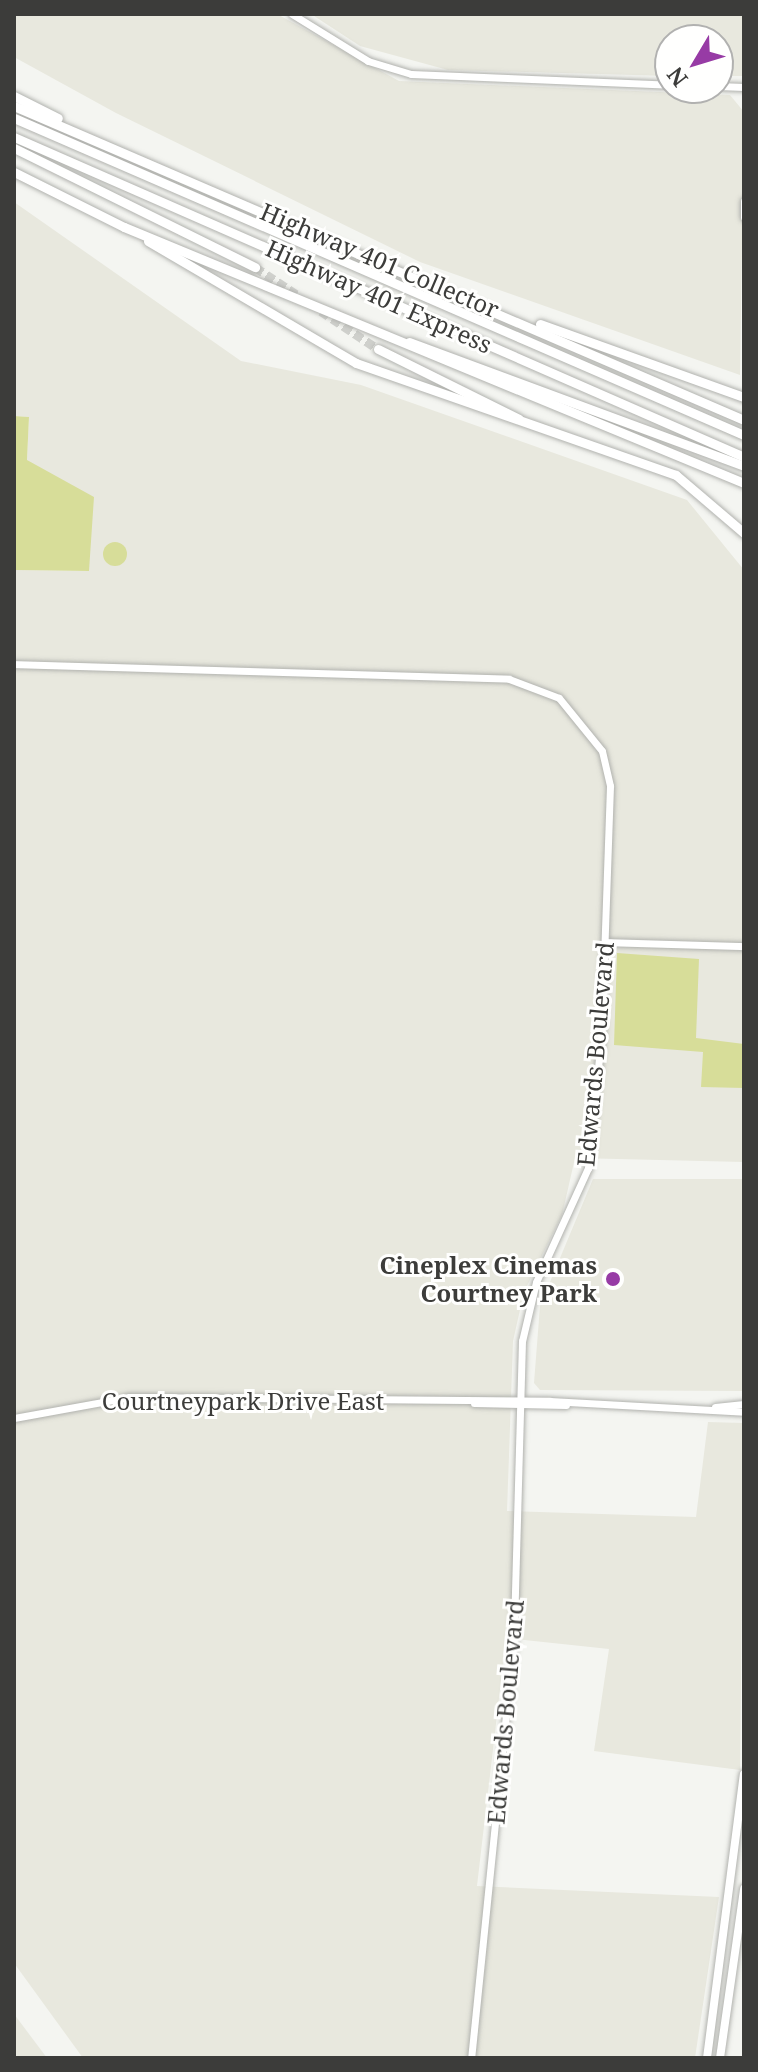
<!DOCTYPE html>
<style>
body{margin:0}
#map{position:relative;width:758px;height:2072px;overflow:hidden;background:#f4f5f1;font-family:"Noto Serif",serif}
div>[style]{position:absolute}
.built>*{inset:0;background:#e8e8de}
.green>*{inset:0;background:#d7dd99}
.round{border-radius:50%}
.highway-tunnel>*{height:9px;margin-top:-4.5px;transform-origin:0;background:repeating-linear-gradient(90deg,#cfd0cc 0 9px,transparent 0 13.5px)}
.roads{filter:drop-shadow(0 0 2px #b1b2ae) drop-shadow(0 0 2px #b1b2ae)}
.secondary>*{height:7px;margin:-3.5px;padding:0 3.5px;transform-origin:3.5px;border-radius:3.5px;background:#fff}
.primary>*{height:8px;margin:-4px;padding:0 4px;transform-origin:4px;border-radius:4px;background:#fff}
.highway>*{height:9px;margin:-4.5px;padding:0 4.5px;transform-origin:4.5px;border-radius:4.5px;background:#fff}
.dots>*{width:22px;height:22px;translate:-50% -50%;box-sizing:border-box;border:4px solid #fffffe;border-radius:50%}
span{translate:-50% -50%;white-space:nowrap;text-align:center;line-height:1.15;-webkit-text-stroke:6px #fffffe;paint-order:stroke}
.street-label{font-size:24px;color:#3c3c3a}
.poi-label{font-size:24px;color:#3c3c3a;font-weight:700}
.right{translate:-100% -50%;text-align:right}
.frame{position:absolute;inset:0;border:16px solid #3c3c3a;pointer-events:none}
.north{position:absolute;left:654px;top:24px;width:80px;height:80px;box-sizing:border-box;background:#fffffe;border:2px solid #b1b1b0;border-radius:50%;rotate:232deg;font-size:22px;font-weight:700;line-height:32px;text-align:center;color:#3c3c3a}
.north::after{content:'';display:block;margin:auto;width:28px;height:36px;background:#973ba5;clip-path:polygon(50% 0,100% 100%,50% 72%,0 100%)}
</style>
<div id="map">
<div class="built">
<i style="clip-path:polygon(14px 14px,277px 14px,399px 81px,730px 95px,744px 112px,740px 375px,420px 262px,116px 113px,14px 57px)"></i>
<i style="clip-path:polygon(311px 14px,744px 14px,744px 76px,718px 76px,718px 40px,670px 40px,670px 76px,448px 70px,360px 46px)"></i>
<i style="clip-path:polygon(14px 202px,241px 361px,361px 385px,687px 500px,744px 570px,744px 1162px,575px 1158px,562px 1215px,524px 1292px,513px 1341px,507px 1511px,696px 1517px,708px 1422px,744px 1423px,740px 1770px,594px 1751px,609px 1649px,506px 1638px,477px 1886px,719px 1897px,695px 2058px,83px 2058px,14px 1963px,14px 570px,89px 571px,27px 460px,29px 417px,14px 416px)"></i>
<i style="clip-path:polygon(593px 1179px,744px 1179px,744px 1391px,540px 1390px,534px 1383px,540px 1306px)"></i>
<i style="clip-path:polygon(14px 2014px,47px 2058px,14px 2058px)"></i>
</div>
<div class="green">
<i style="clip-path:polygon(14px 416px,29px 417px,27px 460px,94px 497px,89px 571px,14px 570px)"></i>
<i class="round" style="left:103px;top:542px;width:24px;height:24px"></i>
<i style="clip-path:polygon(617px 953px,699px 959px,696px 1038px,744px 1044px,744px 1088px,701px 1087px,703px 1052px,614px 1045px)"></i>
</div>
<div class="highway-tunnel">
<i style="left:255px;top:267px;width:53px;rotate:33.4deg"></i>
<i style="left:321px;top:311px;width:69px;rotate:33.7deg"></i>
</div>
<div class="roads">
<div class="secondary">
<i style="left:292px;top:14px;width:89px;rotate:31.7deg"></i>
<i style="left:368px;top:61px;width:45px;rotate:16.8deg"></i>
<i style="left:411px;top:74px;width:259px;rotate:2.4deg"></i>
<i style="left:718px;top:86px;width:26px;rotate:2deg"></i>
<i style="left:744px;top:201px;width:16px;rotate:90deg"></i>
<i style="left:14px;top:664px;width:495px;rotate:1.7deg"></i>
<i style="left:509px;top:679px;width:53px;rotate:20.8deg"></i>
<i style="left:559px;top:698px;width:68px;rotate:50.9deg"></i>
<i style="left:602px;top:751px;width:36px;rotate:77deg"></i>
<i style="left:610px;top:786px;width:252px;rotate:92deg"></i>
<i style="left:601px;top:1038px;width:131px;rotate:95.7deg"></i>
<i style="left:588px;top:1168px;width:125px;rotate:114.5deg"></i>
<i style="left:536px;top:1282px;width:61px;rotate:103.3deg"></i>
<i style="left:522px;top:1341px;width:295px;rotate:91.6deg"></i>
<i style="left:514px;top:1636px;width:424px;rotate:95.8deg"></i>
<i style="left:606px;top:942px;width:138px;rotate:1.7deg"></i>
<i style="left:474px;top:1403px;width:92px;rotate:1.2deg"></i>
<i style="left:715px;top:1407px;width:29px;rotate:-6deg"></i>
<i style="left:14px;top:1418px;width:117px;rotate:-10.3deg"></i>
<i style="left:129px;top:1397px;width:421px;rotate:0.5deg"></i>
<i style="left:550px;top:1401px;width:194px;rotate:3.2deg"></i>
</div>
<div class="primary">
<i style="left:707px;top:2058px;width:286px;rotate:-82.6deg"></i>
<i style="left:720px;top:2058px;width:171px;rotate:-81.9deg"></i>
</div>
<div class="highway">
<i style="left:14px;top:96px;width:49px;rotate:26.6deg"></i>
<i style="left:14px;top:106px;width:795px;rotate:23.27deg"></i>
<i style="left:14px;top:118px;width:796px;rotate:23.47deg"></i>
<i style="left:14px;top:137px;width:797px;rotate:23.67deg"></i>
<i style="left:14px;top:148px;width:269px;rotate:26.3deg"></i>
<i style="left:14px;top:172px;width:123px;rotate:26.6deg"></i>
<i style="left:124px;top:227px;width:671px;rotate:22.44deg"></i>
<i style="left:148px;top:241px;width:241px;rotate:30.4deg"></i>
<i style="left:356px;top:363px;width:339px;rotate:19.3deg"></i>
<i style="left:676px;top:475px;width:89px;rotate:40.5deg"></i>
<i style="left:540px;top:324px;width:217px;rotate:19.7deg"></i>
<i style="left:409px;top:342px;width:357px;rotate:20.3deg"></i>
<i style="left:378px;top:349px;width:157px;rotate:26.4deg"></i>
</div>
</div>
<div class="dots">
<i style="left:613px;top:1279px;background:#973ba5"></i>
</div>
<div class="street-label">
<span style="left:380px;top:260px;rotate:23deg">Highway 401 Collector</span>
<span style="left:379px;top:296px;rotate:24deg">Highway 401 Express</span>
<span style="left:595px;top:1054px;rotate:-85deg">Edwards Boulevard</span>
<span style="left:243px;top:1401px">Courtneypark Drive East</span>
<span style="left:505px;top:1712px;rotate:-85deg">Edwards Boulevard</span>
</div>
<div class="poi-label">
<span class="right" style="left:597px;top:1279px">Cineplex Cinemas<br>Courtney Park</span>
</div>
<div class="frame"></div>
<div class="north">N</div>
</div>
